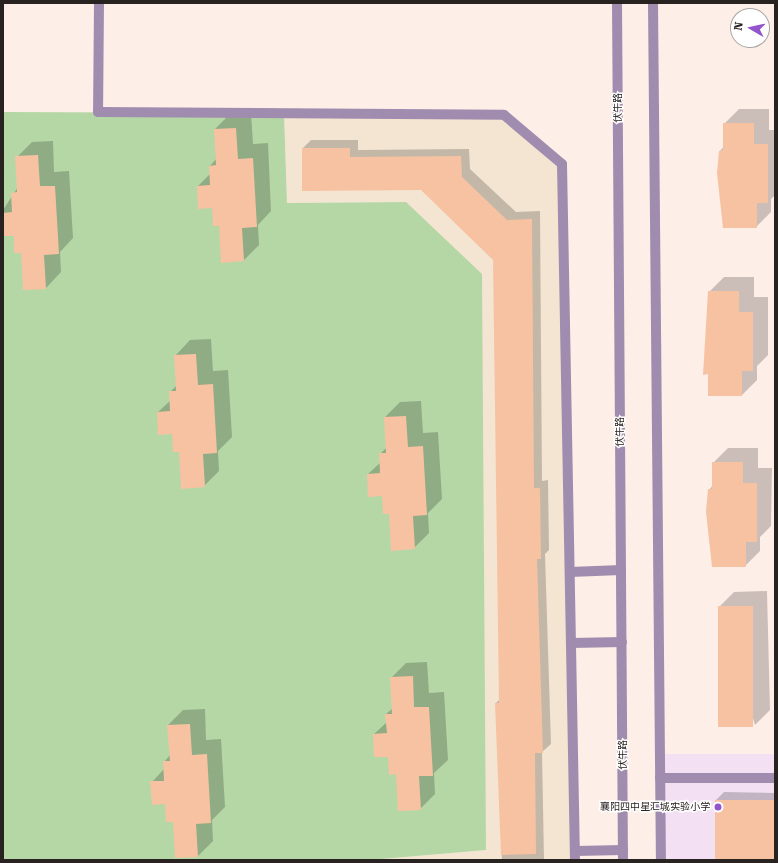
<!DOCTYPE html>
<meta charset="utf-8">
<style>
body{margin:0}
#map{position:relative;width:778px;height:863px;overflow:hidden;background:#feeee8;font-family:"Roboto Serif","Noto Sans SC",serif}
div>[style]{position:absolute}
.commercial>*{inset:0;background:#f4e5d2}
.education>*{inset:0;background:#f3e1f3;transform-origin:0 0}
.green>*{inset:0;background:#b5d7a6}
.shadow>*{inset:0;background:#0003}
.building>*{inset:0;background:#f7c2a2;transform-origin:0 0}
.minor>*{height:10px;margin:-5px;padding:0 5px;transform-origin:5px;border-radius:5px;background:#a08caf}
.dots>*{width:11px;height:11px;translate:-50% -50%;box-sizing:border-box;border:2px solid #fff;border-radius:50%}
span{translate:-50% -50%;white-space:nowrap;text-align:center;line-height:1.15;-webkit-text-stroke:3px #fff;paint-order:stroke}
.street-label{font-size:10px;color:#282220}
.poi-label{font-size:10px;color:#282220}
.right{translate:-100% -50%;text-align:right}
.frame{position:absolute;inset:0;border:4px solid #282220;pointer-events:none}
.north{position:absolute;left:730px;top:8px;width:40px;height:40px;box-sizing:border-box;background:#fff;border:1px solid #a9a7a6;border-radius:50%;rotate:279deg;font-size:11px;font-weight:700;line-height:16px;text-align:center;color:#282220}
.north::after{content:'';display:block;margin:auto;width:14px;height:18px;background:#9255cc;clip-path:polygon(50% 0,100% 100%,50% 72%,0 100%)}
</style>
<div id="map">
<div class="commercial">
<i style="clip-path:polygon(284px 113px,504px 115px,562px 164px,575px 860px,370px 860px,486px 850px,406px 202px,287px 203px)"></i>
</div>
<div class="education">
<i style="left:660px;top:754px;width:115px;height:106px"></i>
</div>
<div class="green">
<i style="clip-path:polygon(3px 112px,284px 113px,287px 203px,406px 202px,482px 274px,486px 850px,370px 860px,3px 860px)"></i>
</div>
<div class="shadow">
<i style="clip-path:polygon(739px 109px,769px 109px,769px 130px,775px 130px,775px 195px,771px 199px,771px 212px,756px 227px,720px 151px,724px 146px,724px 124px)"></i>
<i style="clip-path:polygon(251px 113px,253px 144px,268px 143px,271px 211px,258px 225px,259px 245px,244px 260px,198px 186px,210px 174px,210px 166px,216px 159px,215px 129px,230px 114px)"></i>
<i style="clip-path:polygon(311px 140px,358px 140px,358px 150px,469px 149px,470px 169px,516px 212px,540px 211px,542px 481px,548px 480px,549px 550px,545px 554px,551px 744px,542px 752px,544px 860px,502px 860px,496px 703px,500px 699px,494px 260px,422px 189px,303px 148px)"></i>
<i style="clip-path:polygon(53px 141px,54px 172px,69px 171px,73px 238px,60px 252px,61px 272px,46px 288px,14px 235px,3px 235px,3px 210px,18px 187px,17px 157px,32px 142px)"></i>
<i style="clip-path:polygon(724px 277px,754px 277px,754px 297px,768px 297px,768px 355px,757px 366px,757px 380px,742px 395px,709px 292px)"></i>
<i style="clip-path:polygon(211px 339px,213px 371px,228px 370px,232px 437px,218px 451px,219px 471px,204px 486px,158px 412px,171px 400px,170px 392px,177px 385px,175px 356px,190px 340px)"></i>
<i style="clip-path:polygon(421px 401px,423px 433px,438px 432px,442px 499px,428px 513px,429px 533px,414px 548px,368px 474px,381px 462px,380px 454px,387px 447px,385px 417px,400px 402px)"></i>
<i style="clip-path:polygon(728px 448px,758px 448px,758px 468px,772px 468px,771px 526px,760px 537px,760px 551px,745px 566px,709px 490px,713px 485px,713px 463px)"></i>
<i style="clip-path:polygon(767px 591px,770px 710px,755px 725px,719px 607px,734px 592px)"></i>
<i style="clip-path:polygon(427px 662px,429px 693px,444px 692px,448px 760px,434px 773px,435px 794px,420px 809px,374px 734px,387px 722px,386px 714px,393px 708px,391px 678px,406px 663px)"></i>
<i style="clip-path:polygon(205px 709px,206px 740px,221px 739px,225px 807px,212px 820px,213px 841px,198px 856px,152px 782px,164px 769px,164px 762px,170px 755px,168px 725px,183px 710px)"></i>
<i style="clip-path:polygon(724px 792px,775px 793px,775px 860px,716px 860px,716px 800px)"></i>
</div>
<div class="building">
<i style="clip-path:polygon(723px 123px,754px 123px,754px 144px,768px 144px,768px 203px,757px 203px,757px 228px,723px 228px,717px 173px,719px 151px,723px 150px)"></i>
<i style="clip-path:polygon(236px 128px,238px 159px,253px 158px,257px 227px,242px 228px,244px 261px,221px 263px,219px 226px,213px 226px,212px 208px,198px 209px,197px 186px,210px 185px,209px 166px,216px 165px,214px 129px)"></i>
<i style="clip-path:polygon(302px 148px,350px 148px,350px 157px,461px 156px,462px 177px,507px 220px,532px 219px,534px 488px,540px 488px,541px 559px,537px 559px,543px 753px,535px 753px,536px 854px,501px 855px,495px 703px,499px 703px,493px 260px,421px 190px,302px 191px)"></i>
<i style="clip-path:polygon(38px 155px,40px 186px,55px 186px,59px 254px,44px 255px,46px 289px,23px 290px,21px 253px,14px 253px,14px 236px,3px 236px,3px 213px,12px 212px,11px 193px,17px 192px,15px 156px)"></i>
<i style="clip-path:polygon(708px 291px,739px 291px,739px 312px,753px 312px,753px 371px,742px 371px,742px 396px,708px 396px,708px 374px,703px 375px)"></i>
<i style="clip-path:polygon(196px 354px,198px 385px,213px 384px,217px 453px,203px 454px,205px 487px,181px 489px,179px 452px,173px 452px,172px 434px,158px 435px,157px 412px,170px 411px,169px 391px,176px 391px,174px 355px)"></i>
<i style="clip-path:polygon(406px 416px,408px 447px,423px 446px,427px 515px,413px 516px,415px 549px,391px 551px,389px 514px,383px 514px,382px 496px,368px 497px,367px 474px,380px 473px,379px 453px,386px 453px,384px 417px)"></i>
<i style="clip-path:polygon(712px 462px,743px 462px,743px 483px,757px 483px,757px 542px,746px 542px,746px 567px,712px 567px,706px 512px,708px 489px,712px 489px)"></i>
<i style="left:718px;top:606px;width:35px;height:121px"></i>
<i style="clip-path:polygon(413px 676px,414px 707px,429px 707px,433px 776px,419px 776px,421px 810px,398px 811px,396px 774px,389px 775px,388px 757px,374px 757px,373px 734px,387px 733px,385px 714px,392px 714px,390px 677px)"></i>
<i style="clip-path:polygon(190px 724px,192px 755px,207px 754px,211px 823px,196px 824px,198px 857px,175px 858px,173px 822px,166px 822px,165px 804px,152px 805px,150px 781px,164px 781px,163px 761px,170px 761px,167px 725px)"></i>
<i style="left:715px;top:800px;width:60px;height:60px"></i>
</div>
<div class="minor">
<i style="left:99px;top:3px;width:109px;rotate:90.5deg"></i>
<i style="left:98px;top:112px;width:406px;rotate:0.4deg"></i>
<i style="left:504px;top:115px;width:76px;rotate:40.2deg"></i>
<i style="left:562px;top:164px;width:696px;rotate:88.93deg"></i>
<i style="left:617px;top:3px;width:857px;rotate:89.6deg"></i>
<i style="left:653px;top:3px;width:857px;rotate:89.47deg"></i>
<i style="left:570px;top:572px;width:51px;rotate:-2.2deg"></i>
<i style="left:571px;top:643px;width:51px;rotate:-1.1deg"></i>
<i style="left:660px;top:778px;width:115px"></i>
<i style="left:575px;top:851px;width:48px;rotate:-1.2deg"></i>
</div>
<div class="dots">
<i style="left:718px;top:807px;background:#9255cc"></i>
</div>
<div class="street-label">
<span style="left:618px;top:108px;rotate:-90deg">伏牛路</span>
<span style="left:620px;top:432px;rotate:-90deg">伏牛路</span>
<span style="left:623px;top:755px;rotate:-90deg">伏牛路</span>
</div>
<div class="poi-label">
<span class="right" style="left:710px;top:807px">襄阳四中星汇城实验小学</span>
</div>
<div class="frame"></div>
<div class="north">N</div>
</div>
